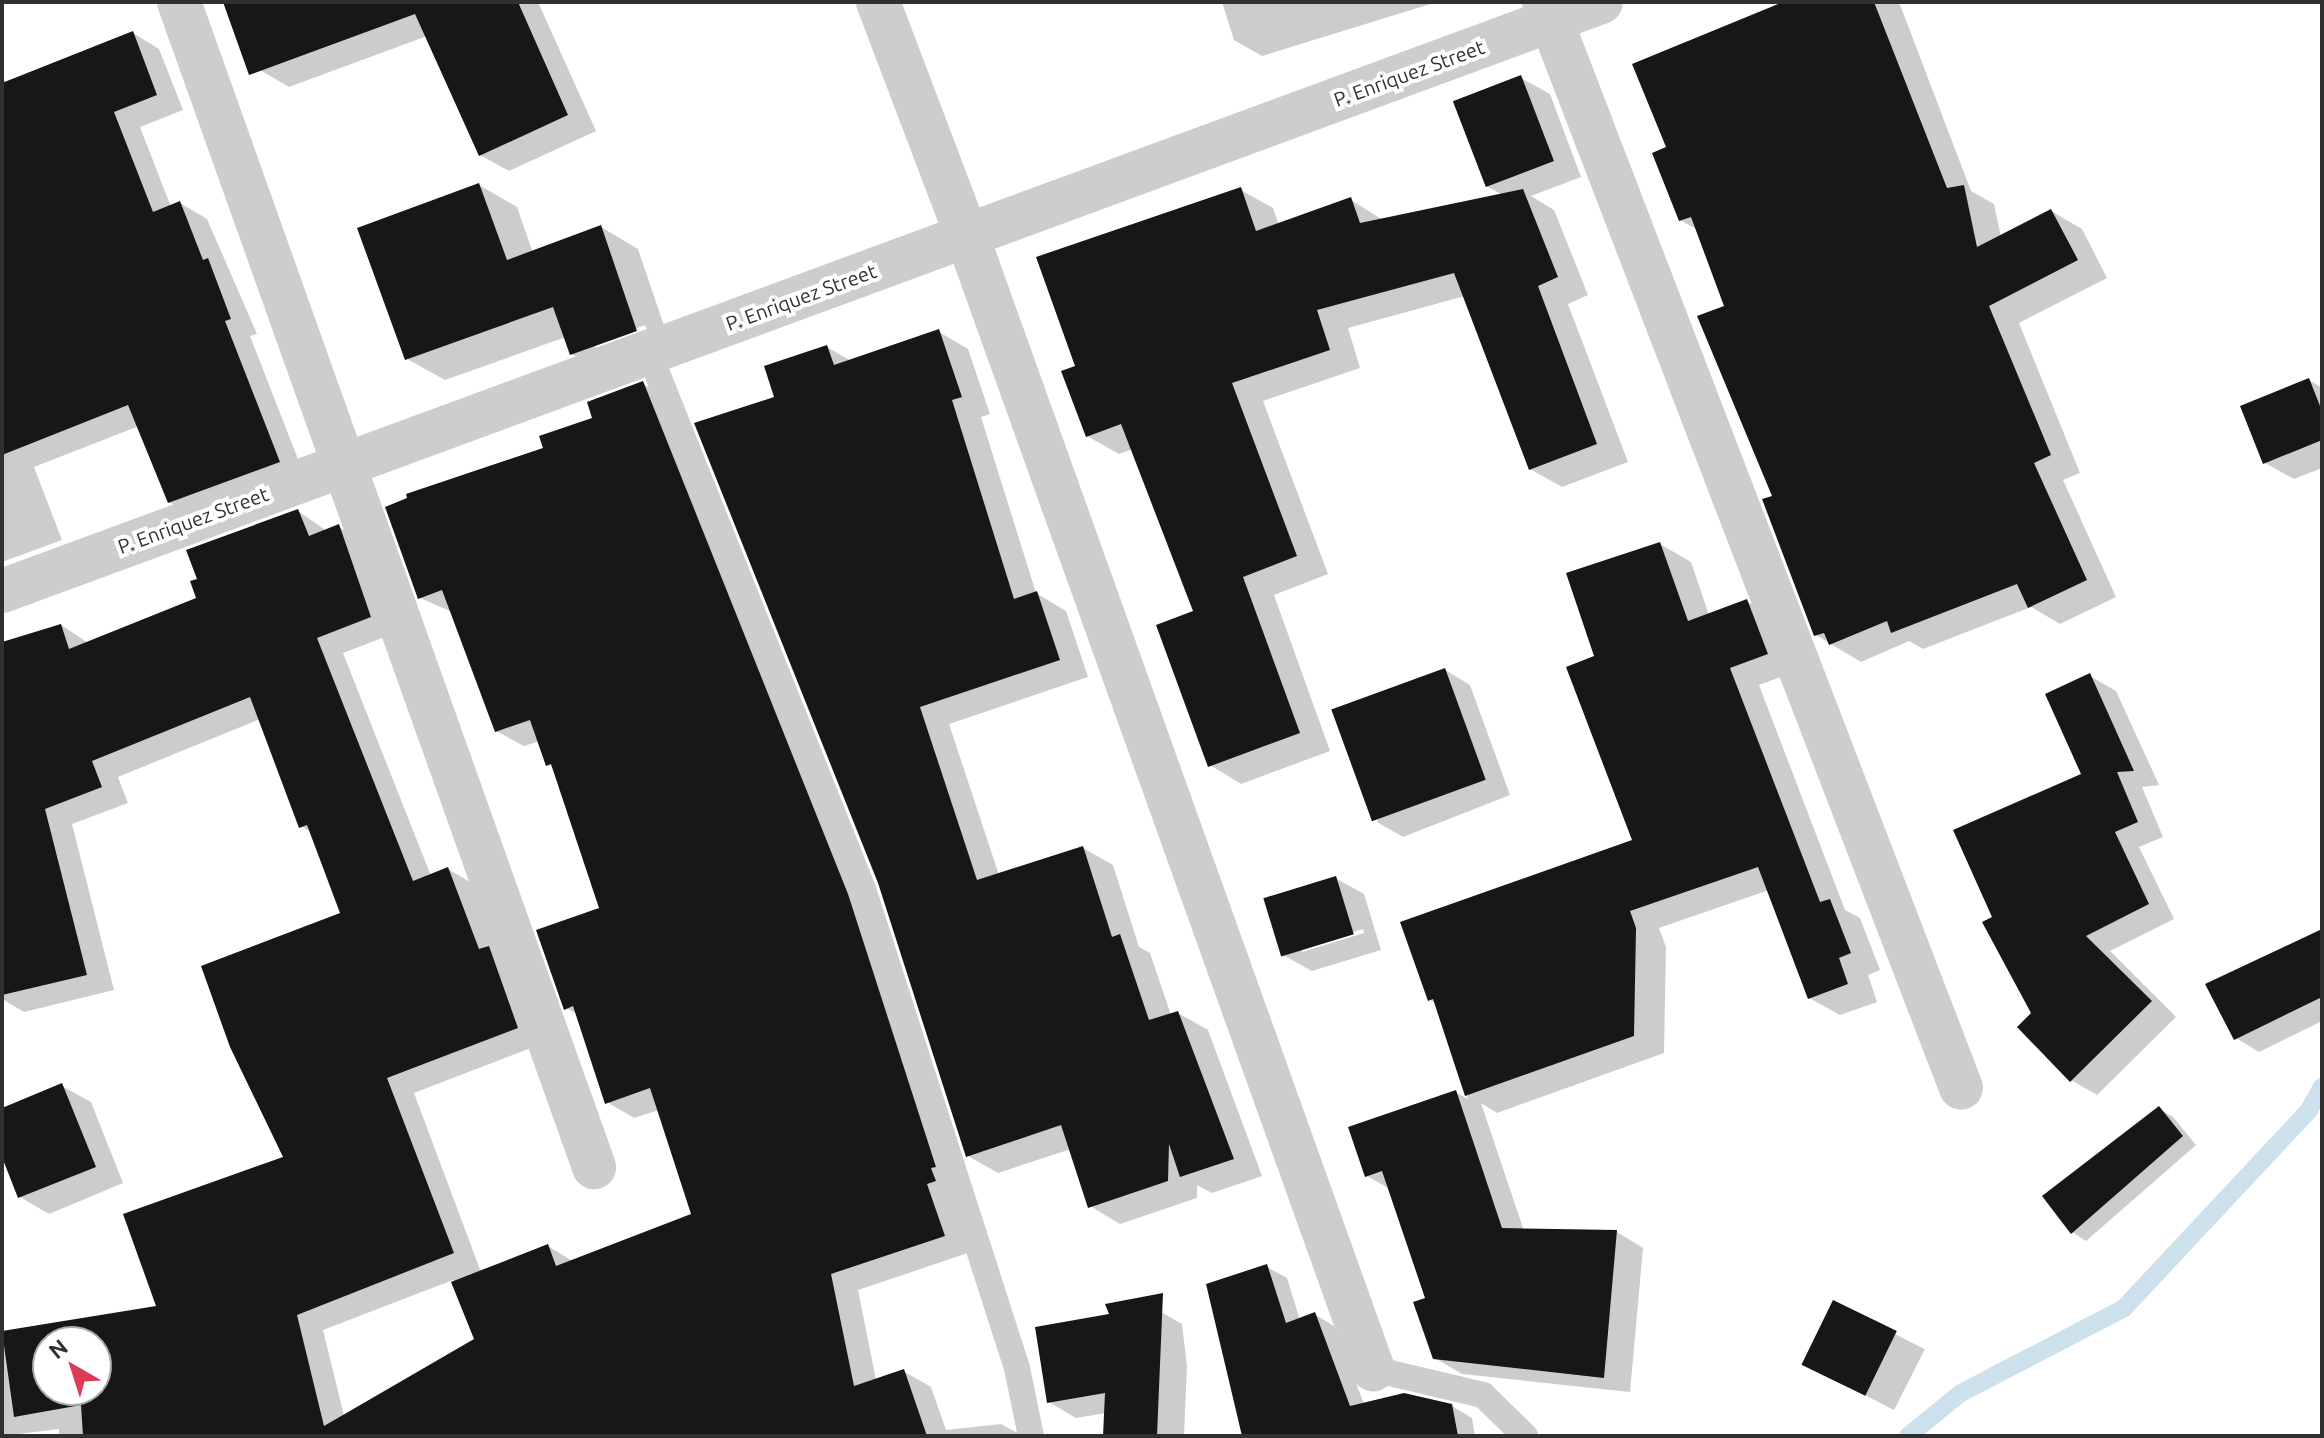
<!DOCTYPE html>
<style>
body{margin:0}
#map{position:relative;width:2324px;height:1438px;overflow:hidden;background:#fff;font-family:Ubuntu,sans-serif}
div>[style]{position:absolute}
.shadow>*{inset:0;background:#0003;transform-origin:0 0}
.stream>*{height:18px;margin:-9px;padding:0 9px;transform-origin:9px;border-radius:9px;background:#cce1eb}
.building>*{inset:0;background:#171717;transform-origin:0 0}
.lane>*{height:26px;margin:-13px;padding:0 13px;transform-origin:13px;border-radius:13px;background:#cdcdcd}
.street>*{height:44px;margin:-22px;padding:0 22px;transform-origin:22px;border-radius:22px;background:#cdcdcd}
span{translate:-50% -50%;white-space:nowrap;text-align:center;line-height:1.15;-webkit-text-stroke:8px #fff;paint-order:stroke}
.street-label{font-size:20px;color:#303030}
.frame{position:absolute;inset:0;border:4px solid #303030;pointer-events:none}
.north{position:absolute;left:32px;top:1326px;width:80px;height:80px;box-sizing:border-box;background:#fff;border:2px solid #acacac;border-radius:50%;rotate:321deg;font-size:22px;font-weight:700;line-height:32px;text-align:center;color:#303030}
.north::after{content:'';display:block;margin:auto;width:28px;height:36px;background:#dc3c55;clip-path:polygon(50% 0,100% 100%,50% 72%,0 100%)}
</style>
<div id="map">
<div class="shadow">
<i style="clip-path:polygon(237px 2px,538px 2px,596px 131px,509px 171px,480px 155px,427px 36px,289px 87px,260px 70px)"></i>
<i style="clip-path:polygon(1222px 2px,1437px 2px,1262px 56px,1234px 40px)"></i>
<i style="clip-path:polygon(1788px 2px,1899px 2px,1971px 191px,1994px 204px,2001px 237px,2051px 211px,2082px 229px,2107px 278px,2019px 323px,2080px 473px,2063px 480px,2116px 597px,2060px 624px,2031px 607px,1923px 649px,1909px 641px,1861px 662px,1816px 635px,1726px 307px,1698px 230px,1680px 220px,1669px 148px)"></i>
<i style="clip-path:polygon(133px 33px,159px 49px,183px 110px,140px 127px,171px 207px,180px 203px,207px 219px,257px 334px,250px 336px,305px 477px,196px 517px,169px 502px,139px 426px,34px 467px,62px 540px,2px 562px,2px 74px,6px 83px)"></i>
<i style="clip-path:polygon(1521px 78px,1550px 94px,1581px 177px,1531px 196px,1554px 210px,1588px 295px,1568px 304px,1628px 462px,1562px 487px,1530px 469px,1465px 296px,1348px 328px,1360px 368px,1263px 401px,1328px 574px,1274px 595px,1330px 751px,1241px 784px,1210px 765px,1196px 612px,1133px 449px,1119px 454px,1087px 436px,1078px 367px,1241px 190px,1273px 208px,1279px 225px,1351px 200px,1383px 220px,1503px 195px,1486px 186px)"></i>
<i style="clip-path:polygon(evenodd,479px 185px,517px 207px,533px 253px,601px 227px,638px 249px,673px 352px,609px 376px,572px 354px,566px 337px,445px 380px,407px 359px,479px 185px,645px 325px,647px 329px,595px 348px,595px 344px,645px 325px)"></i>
<i style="clip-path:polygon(939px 332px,968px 349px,990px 414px,981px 417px,1036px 593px,1066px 611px,1088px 677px,949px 724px,999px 875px,1083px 848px,1113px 865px,1139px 947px,1150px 953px,1171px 1015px,1178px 1013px,1208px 1030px,1262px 1176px,1212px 1193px,1197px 1185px,1197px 1198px,1120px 1224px,1090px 1206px,1071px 1149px,998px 1173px,968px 1156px,777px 398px,827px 347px,851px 361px)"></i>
<i style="clip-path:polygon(2309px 380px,2322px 388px,2322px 468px,2294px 479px,2265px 463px)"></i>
<i style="clip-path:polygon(evenodd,643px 384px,671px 400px,875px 912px,971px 1252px,858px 1290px,876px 1380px,903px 1371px,931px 1387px,946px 1430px,1001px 1424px,1023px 1436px,412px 1436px,476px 1340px,453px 1280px,323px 1330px,349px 1436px,59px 1436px,59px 1429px,2px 1436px,2px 1334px,159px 1308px,286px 1158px,343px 914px,312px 833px,301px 826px,260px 719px,118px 777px,128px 803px,72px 824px,114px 990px,24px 1012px,2px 999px,2px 648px,60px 624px,88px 643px,199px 599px,298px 511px,327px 531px,338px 527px,366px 542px,398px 632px,343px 653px,431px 876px,448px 869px,475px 885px,544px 1043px,414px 1093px,481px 1272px,548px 1246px,574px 1262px,693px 1216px,659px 1110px,634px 1118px,607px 1102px,579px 1015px,566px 1008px,601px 910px,555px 769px,548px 764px,540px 741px,524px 746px,496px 731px,452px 612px,420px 598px,546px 450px,643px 384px,48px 1342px,96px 1342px,96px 1390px,48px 1390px,48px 1342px)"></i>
<i style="clip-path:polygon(1660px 544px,1691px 562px,1709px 615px,1746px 601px,1777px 619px,1797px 671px,1759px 685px,1845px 910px,1860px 918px,1880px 970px,1868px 975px,1877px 1002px,1840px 1015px,1809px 998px,1769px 890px,1659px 928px,1666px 947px,1664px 1053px,1497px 1113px,1481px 1103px,1524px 1231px,1617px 1232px,1643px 1248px,1630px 1392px,1462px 1374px,1435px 1358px,1428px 1299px,1390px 1189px,1367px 1176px,1455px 1092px,1468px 1099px,1436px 1003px,1430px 1000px,1635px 841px,1596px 658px)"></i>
<i style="clip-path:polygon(1445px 670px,1470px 685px,1510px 795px,1403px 837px,1377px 822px)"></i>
<i style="clip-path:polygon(2090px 676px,2116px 691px,2159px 785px,2142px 787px,2163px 837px,2139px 847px,2174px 919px,2110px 951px,2176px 1017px,2097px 1095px,2071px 1080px,2034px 1013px,1994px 918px,2084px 775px)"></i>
<i style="clip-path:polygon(evenodd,1335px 878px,1364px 894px,1381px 950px,1312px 971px,1283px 955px,1335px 878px,1363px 929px,1364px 933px,1302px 952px,1302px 948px,1363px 929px)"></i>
<i style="clip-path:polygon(2322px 931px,2322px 1021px,2259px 1052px,2236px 1038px)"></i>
<i style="clip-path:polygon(62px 1086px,91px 1102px,123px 1183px,49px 1214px,20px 1197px,2px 1152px,2px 1110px)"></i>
<i style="clip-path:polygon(2159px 1109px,2173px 1117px,2196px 1145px,2086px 1241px,2072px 1232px)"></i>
<i style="clip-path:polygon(1267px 1267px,1287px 1278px,1300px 1320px,1314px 1314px,1334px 1326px,1364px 1404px,1452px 1406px,1472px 1418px,1475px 1436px,1251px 1436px)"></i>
<i style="left:1834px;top:1303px;width:102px;height:68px;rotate:27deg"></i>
<i style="clip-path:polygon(1154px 1308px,1182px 1324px,1187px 1366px,1184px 1436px,1105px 1436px,1106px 1413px,1076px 1418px,1049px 1402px)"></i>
</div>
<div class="stream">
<i style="left:1908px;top:1436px;width:68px;rotate:-39.1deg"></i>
<i style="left:1961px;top:1393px;width:184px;rotate:-27.5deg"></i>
<i style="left:2124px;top:1308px;width:271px;rotate:-46.9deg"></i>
<i style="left:2309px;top:1110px;width:26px;rotate:-61deg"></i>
</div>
<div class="building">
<i style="clip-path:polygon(223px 2px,518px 2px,568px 115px,479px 156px,415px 14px,249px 75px)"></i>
<i style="clip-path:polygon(1783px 2px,1874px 2px,1947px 188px,1964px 185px,1977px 247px,2051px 209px,2078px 260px,1989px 306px,2051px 455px,2034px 463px,2087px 580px,2028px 608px,2017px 584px,1891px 633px,1887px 621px,1829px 645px,1824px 633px,1814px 636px,1762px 499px,1772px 496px,1697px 316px,1724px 306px,1691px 217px,1679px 221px,1652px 153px,1666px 147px,1632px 64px)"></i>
<i style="clip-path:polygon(133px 31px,157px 95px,114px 112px,153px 212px,180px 201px,203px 260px,208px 258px,231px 319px,225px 321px,280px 462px,168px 503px,128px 405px,2px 455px,2px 83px)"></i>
<i style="left:1521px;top:75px;width:92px;height:73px;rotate:69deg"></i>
<i style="clip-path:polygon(479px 183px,507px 260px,601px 225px,637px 331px,570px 355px,553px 307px,405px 360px,357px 228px)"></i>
<i style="clip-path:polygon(1241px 187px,1256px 231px,1351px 197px,1360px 223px,1523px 189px,1558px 277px,1538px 286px,1597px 444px,1529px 470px,1454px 273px,1317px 310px,1330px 350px,1232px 383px,1297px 556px,1243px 577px,1300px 733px,1208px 767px,1156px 625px,1193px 611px,1121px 424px,1086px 437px,1061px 371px,1075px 366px,1036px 257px)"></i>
<i style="clip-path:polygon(939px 329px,962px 397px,952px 400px,1014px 599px,1037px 591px,1060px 660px,920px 707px,977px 880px,1083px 846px,1112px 937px,1120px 934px,1149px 1020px,1178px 1011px,1234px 1159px,1180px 1177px,1169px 1144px,1168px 1181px,1088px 1208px,1061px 1125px,966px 1157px,878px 883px,694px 423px,774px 397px,764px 366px,827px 345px,834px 365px)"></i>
<i style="clip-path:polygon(2309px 378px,2322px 411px,2322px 440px,2263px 464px,2240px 406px)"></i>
<i style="clip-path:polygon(evenodd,643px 381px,848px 894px,936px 1167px,931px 1168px,936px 1181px,927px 1184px,945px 1236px,831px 1274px,854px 1386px,904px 1369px,927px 1436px,83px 1436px,81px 1405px,14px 1417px,2px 1331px,156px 1306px,123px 1214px,283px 1157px,230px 1047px,201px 966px,340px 913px,307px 825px,299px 828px,250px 697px,92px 761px,102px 787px,45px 809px,87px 975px,2px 995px,2px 642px,61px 624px,69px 649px,196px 598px,190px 581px,197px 579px,186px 550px,298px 509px,309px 536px,339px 524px,371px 617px,317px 638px,413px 881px,448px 867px,479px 949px,489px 946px,518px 1028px,387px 1078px,454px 1253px,297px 1315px,324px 1426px,474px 1339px,451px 1282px,548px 1244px,556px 1266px,691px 1214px,650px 1088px,605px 1104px,573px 1006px,564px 1010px,536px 930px,599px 908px,551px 764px,546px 766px,530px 720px,495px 732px,442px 590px,418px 599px,385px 507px,407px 498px,406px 494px,543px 448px,539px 436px,592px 418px,587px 402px,643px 381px,48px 1342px,96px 1342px,96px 1390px,48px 1390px,48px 1342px)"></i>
<i style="clip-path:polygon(1660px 542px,1688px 621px,1747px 599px,1768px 654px,1730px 668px,1820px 902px,1830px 899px,1851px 953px,1839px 958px,1848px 984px,1808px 999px,1758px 867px,1630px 911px,1636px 928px,1634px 1036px,1465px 1096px,1433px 999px,1428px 1001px,1400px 922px,1632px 840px,1566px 667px,1594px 656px,1566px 573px)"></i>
<i style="left:1445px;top:668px;width:119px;height:121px;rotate:70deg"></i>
<i style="clip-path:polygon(2090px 673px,2134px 771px,2117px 772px,2138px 822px,2115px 832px,2149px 904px,2086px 936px,2152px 1001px,2070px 1082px,2017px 1027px,2031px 1013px,1982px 922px,1992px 917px,1953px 830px,2081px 774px,2045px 694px)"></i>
<i style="left:1336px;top:876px;width:61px;height:76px;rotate:73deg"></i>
<i style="clip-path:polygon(2322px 929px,2322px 997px,2234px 1040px,2205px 984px)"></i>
<i style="clip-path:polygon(62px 1083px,96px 1167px,18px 1198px,2px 1157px,2px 1108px)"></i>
<i style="clip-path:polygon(1456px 1090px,1502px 1228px,1617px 1230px,1604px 1378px,1433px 1359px,1413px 1302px,1425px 1298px,1382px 1171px,1365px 1177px,1348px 1127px)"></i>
<i style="clip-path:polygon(2159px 1106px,2183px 1136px,2071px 1234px,2042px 1196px)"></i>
<i style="clip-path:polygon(1267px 1264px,1286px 1323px,1315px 1312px,1350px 1406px,1404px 1393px,1452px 1404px,1458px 1436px,1242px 1436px,1206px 1284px)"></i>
<i style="clip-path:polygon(1163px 1293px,1157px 1436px,1103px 1436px,1105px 1393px,1047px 1403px,1035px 1327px,1109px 1314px,1105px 1304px)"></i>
<i style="left:1833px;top:1300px;width:71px;height:72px;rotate:26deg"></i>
</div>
<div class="lane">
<i style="left:649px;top:353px;width:577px;rotate:68.24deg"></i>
<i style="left:863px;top:889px;width:503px;rotate:72.18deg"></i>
<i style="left:1017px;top:1368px;width:69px;rotate:78.4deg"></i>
<i style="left:1373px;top:1369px;width:113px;rotate:13.3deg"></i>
<i style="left:1483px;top:1395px;width:59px;rotate:44.3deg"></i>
</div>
<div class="street">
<i style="left:179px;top:2px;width:1237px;rotate:70.39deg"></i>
<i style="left:878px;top:2px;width:250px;rotate:69.2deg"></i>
<i style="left:967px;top:236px;width:1204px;rotate:70.29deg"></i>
<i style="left:1544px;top:2px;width:1163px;rotate:68.99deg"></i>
<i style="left:2px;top:591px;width:1704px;rotate:-20.22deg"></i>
</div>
<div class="street-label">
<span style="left:1409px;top:73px;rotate:-20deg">P. Enriquez Street</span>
<span style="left:801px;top:297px;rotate:-20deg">P. Enriquez Street</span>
<span style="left:193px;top:520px;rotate:-20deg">P. Enriquez Street</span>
</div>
<div class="frame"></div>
<div class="north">N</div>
</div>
